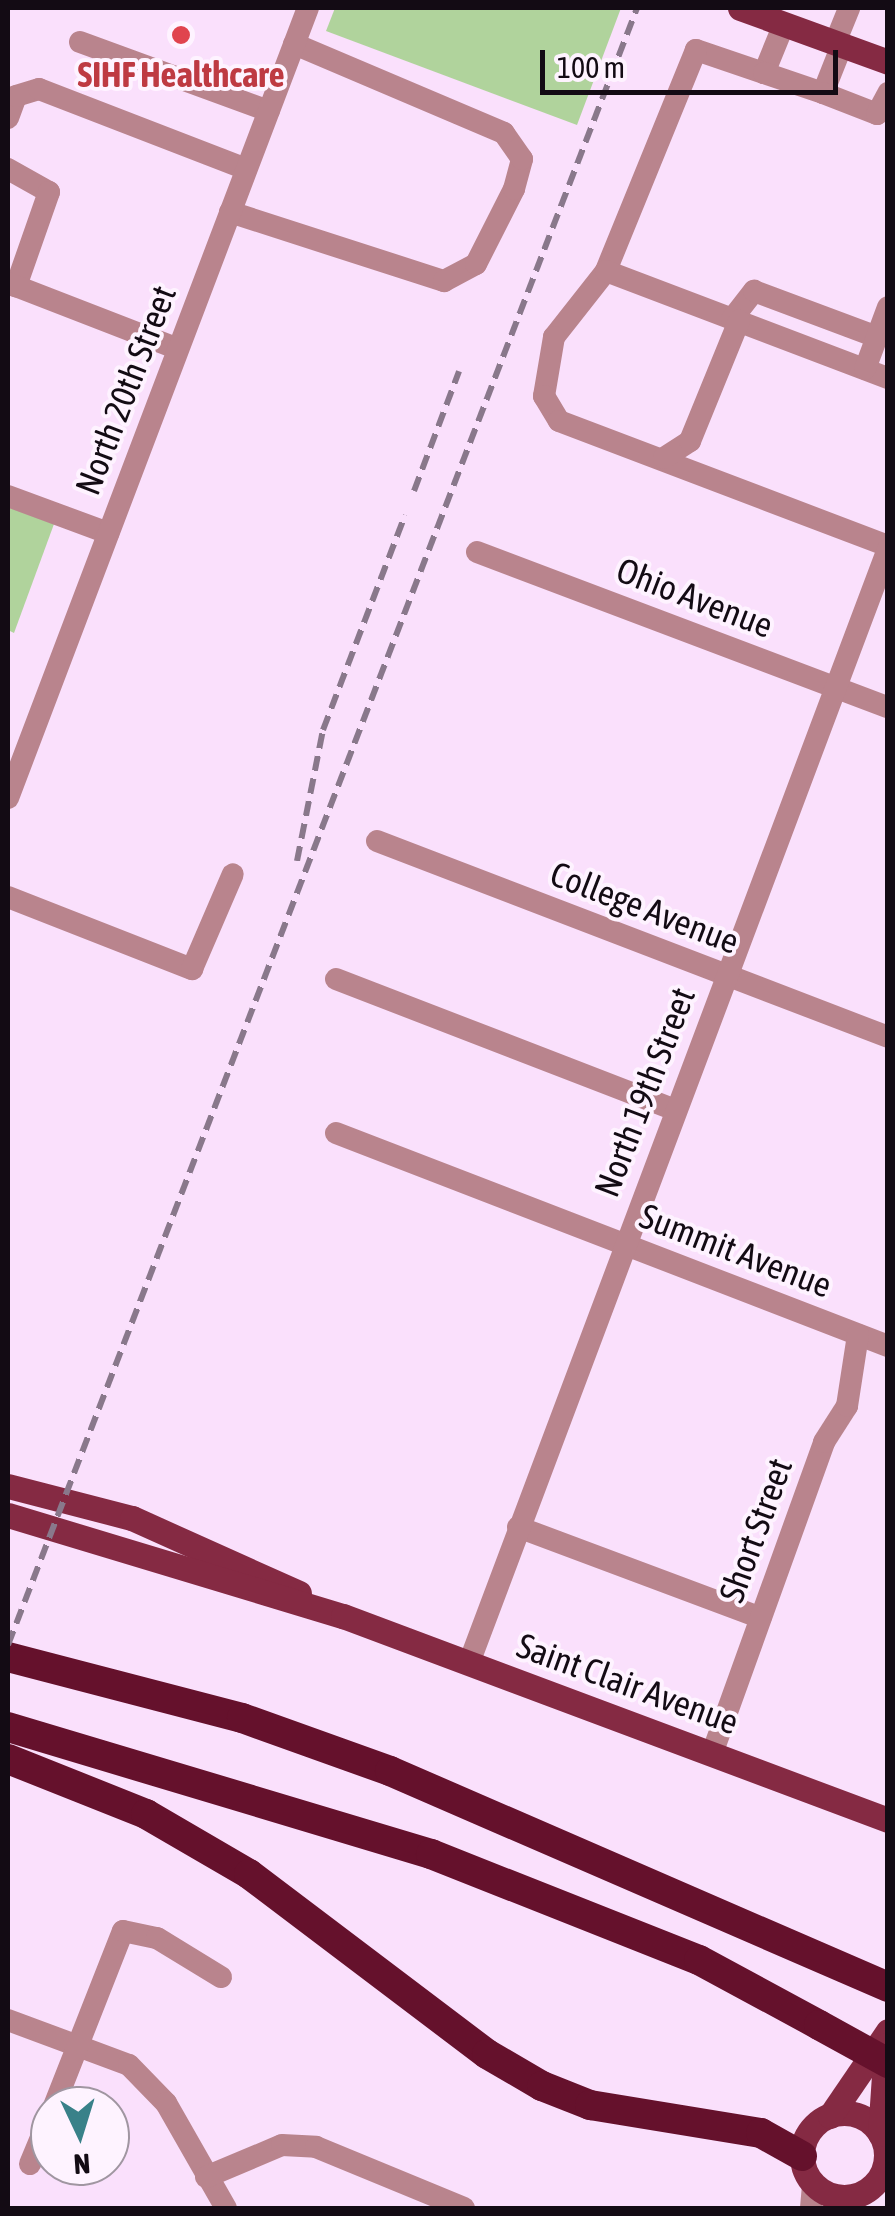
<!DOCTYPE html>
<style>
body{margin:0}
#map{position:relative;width:895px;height:2216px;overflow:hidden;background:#fae0fc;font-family:"Asap Condensed",sans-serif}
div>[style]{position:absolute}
.green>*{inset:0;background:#b0d39c}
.minor>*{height:22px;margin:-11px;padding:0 11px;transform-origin:11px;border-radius:11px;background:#b9848d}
.major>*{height:25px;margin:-12.5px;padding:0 12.5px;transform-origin:12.5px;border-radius:12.5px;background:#852a43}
.major>.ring{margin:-12.5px;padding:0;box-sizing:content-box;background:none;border:25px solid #852a43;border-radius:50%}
.highway>*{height:30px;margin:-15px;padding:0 15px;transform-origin:15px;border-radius:15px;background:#65112c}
.rail>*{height:6px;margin-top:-3px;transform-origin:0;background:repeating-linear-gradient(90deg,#89788b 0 15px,transparent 0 23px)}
.highway-bridge>*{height:30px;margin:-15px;padding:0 15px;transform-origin:15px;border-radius:15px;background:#65112c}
.dots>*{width:28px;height:28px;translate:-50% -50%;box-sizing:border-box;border:5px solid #fef3ff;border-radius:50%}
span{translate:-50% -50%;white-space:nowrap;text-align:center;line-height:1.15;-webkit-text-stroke:8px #fef3ff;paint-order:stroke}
.health-label{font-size:35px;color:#be3a42;font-weight:700}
.street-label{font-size:35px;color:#130b14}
.frame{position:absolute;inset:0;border:10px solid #130b14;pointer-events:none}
.north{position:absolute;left:30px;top:2086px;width:100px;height:100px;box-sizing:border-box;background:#fef3ff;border:2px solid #a096a1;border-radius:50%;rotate:176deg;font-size:28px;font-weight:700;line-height:40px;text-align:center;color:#130b14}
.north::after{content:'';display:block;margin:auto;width:35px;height:45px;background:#398189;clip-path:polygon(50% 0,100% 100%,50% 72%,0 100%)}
.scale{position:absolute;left:540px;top:50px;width:298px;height:45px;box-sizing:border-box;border:5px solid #130b14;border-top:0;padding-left:12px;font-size:30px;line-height:35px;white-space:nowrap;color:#130b14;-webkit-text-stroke:8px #fef3ff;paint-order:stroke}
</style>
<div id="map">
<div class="green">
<i style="clip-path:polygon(335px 8px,621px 8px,577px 125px,326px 31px)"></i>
<i style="clip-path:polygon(8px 507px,54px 524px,14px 633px,8px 630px)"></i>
</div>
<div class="minor">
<i style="left:784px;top:24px;width:53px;rotate:112.2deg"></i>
<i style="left:764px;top:73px;width:72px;rotate:-161.3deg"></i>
<i style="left:696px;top:50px;width:239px;rotate:112.2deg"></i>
<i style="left:606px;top:271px;width:84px;rotate:128.2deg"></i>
<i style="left:554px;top:337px;width:60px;rotate:99.6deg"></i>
<i style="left:544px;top:396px;width:29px;rotate:59deg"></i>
<i style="left:559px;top:421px;width:352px;rotate:20.8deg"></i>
<i style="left:80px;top:42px;width:201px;rotate:20.1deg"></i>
<i style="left:835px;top:43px;width:38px;rotate:-68deg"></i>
<i style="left:764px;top:73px;width:62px;rotate:18.7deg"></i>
<i style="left:823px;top:93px;width:52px;rotate:-68.4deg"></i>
<i style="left:823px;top:93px;width:58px;rotate:21.3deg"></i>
<i style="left:877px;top:114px;width:24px;rotate:-62deg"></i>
<i style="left:8px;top:118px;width:23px;rotate:-70deg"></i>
<i style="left:16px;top:96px;width:24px;rotate:-17deg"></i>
<i style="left:39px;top:89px;width:222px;rotate:21.1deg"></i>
<i style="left:8px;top:169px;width:47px;rotate:29.3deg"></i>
<i style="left:49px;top:192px;width:100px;rotate:109.3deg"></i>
<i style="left:230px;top:212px;width:225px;rotate:17.9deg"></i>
<i style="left:444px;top:281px;width:36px;rotate:-28deg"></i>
<i style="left:476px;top:264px;width:84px;rotate:-63.1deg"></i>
<i style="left:514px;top:189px;width:31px;rotate:-75deg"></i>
<i style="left:522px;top:159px;width:32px;rotate:-125deg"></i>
<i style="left:504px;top:133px;width:228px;rotate:-157deg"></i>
<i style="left:606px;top:271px;width:302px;rotate:20.8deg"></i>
<i style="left:8px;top:283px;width:182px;rotate:21.2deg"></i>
<i style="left:732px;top:319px;width:36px;rotate:-52deg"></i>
<i style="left:754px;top:291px;width:131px;rotate:20.5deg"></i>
<i style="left:865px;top:369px;width:66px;rotate:-69.6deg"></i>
<i style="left:664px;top:458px;width:31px;rotate:-33deg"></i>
<i style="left:690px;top:441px;width:130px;rotate:-67.8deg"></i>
<i style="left:8px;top:496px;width:107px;rotate:20.3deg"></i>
<i style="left:477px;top:552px;width:439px;rotate:20.7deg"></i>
<i style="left:8px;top:798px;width:845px;rotate:-69.21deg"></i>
<i style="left:377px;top:841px;width:547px;rotate:20.98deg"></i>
<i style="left:8px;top:897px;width:198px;rotate:21.4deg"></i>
<i style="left:192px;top:969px;width:103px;rotate:-66.7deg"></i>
<i style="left:336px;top:979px;width:363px;rotate:21.1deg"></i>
<i style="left:336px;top:1133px;width:592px;rotate:21.1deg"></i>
<i style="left:518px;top:1527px;width:259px;rotate:20.5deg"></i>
<i style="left:469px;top:1663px;width:1190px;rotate:-69.39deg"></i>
<i style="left:713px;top:1751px;width:328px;rotate:-70.2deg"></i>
<i style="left:824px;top:1442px;width:43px;rotate:-57.4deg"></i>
<i style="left:847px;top:1406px;width:72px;rotate:-81.2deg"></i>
<i style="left:8px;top:2020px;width:129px;rotate:20.4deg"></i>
<i style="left:129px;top:2065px;width:53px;rotate:45.8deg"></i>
<i style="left:166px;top:2103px;width:121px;rotate:60.3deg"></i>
<i style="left:54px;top:2106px;width:188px;rotate:-68.5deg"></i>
<i style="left:123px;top:1931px;width:35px;rotate:12deg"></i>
<i style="left:157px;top:1938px;width:75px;rotate:31.4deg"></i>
<i style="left:30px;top:2164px;width:52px;rotate:-67.4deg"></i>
<i style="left:206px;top:2177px;width:82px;rotate:-22.8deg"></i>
<i style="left:282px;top:2145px;width:34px;rotate:3deg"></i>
<i style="left:316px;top:2147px;width:160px;rotate:22.4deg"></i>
<i style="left:811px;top:2208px;width:25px;rotate:-85deg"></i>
<i style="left:835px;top:2208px;width:15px;rotate:-48deg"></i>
</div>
<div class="major">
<i style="left:740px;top:8px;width:158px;rotate:20deg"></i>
<i style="left:8px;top:1486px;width:128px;rotate:14.5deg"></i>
<i style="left:132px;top:1518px;width:183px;rotate:24.2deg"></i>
<i style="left:8px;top:1515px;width:350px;rotate:16.8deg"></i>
<i style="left:343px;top:1616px;width:582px;rotate:20.52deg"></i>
<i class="ring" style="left:802px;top:2113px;width:59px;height:59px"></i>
<i style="left:830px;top:2116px;width:103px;rotate:-55.7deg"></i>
<i style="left:880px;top:2134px;width:89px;rotate:-86.1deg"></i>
</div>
<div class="highway">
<i style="left:8px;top:1657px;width:242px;rotate:14.6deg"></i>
<i style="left:242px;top:1718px;width:157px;rotate:19.7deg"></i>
<i style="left:390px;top:1771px;width:543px;rotate:23.45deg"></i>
<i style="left:8px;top:1727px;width:442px;rotate:16.7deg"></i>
<i style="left:431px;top:1854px;width:288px;rotate:21.6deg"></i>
<i style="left:699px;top:1960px;width:136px;rotate:28.4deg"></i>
<i style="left:8px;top:1759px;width:149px;rotate:21.7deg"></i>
<i style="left:146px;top:1814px;width:119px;rotate:30.2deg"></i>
<i style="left:249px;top:1874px;width:298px;rotate:37.1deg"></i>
<i style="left:487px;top:2054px;width:64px;rotate:30.2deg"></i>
<i style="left:542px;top:2086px;width:52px;rotate:21.6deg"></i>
<i style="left:590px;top:2105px;width:173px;rotate:9.3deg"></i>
<i style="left:761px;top:2133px;width:47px;rotate:29.3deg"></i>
</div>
<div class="rail">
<i style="left:414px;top:491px;width:128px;rotate:-69.4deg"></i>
<i style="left:297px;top:861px;width:134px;rotate:-78.8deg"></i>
<i style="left:323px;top:730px;width:230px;rotate:-69.1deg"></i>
<i style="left:8px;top:1645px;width:1754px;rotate:-68.98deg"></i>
</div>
<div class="highway-bridge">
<i style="left:819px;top:2025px;width:79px;rotate:28.8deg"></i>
</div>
<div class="dots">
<i style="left:181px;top:35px;background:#e0444e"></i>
</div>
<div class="health-label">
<span style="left:181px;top:74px">SIHF Healthcare</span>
</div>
<div class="street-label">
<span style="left:125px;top:390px;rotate:-69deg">North 20th Street</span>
<span style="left:695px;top:597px;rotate:21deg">Ohio Avenue</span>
<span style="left:645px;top:907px;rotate:21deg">College Avenue</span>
<span style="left:644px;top:1092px;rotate:-69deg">North 19th Street</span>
<span style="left:736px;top:1250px;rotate:21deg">Summit Avenue</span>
<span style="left:755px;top:1530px;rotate:-70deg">Short Street</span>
<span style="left:628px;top:1683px;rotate:20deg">Saint Clair Avenue</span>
</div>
<div class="frame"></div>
<div class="north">N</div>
<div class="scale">100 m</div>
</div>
